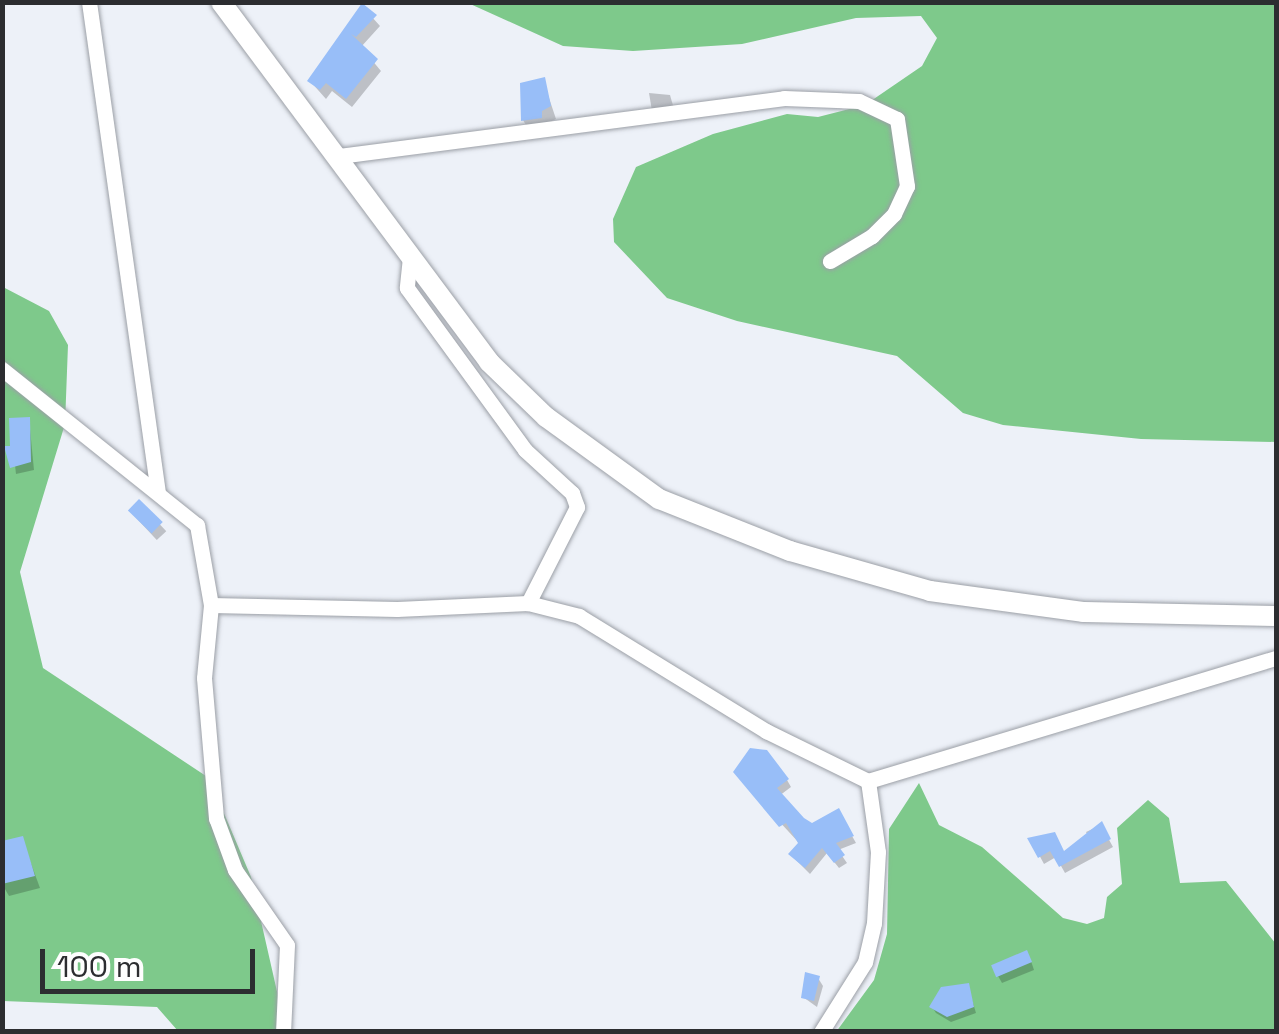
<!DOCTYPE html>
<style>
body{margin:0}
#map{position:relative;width:1279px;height:1034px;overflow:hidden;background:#edf1f8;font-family:"Space Grotesk",sans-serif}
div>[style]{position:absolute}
.forest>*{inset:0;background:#7ec98b}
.shadow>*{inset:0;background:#0003;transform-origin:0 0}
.building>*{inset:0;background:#98bef8;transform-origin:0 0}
.roads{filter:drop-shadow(0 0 2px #9b9fa6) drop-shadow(0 0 2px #9b9fa6)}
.street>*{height:15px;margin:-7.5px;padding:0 7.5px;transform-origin:7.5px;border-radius:7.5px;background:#fff}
.secondary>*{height:20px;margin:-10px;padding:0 10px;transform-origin:10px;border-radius:10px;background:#fff}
span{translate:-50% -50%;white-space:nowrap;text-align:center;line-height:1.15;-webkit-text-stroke:8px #fefefe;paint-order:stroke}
.frame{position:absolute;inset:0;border:5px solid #2c2d30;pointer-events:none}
.scale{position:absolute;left:40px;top:949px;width:215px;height:45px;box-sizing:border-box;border:5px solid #2c2d30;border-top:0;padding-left:12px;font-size:30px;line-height:35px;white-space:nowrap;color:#2c2d30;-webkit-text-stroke:8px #fefefe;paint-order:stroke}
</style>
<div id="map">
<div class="forest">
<i style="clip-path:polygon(468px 3px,1276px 3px,1276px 442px,1141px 439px,1003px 425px,963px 413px,897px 356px,737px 321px,667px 298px,614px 242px,613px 219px,636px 167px,713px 134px,787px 114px,818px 117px,865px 105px,922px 66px,937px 38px,921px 16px,856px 18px,742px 44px,633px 51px,563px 46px)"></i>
<i style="clip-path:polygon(3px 287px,49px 311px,68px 345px,65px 424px,20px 572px,43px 668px,209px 778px,251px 877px,286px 1031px,178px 1031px,157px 1007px,3px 1001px)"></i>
<i style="clip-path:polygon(919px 783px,939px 825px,982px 847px,1063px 918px,1087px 924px,1104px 918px,1107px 897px,1122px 884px,1117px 828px,1148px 800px,1169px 818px,1180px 883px,1226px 881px,1276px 944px,1276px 1031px,836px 1032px,874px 980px,887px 934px,889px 829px)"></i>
</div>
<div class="shadow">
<i style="clip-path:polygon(363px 7px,380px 26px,361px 47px,381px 71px,352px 107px,332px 91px,326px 99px,310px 81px)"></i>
<i style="clip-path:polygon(543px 80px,556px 119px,530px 132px,523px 120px)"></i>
<i style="clip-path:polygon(649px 93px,670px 95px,674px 109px,652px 111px)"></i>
<i style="clip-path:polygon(29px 419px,34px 470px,16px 474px,13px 448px)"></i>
<i style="left:139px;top:502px;width:40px;height:13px;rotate:47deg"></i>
<i style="clip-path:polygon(740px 779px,787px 780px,791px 787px,779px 796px,811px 826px,838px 811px,856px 843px,838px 850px,847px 863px,839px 868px,827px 853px,810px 874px,791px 855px,800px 844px)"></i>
<i style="clip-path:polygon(1101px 825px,1113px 847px,1065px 873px,1056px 857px,1044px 864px,1031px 840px,1064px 854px,1090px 840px,1086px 832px)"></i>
<i style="clip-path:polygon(22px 839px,40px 888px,9px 896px,2px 884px,2px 844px)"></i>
<i style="clip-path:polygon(1031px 961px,1034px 970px,1002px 983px,998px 976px)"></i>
<i style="clip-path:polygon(818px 978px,823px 986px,817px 1007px,803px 997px)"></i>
<i style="clip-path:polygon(968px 986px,976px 1013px,951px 1022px,936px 1013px,932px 1007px)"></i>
</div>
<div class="building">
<i style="clip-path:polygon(362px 3px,377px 15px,356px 37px,351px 34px,378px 59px,346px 99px,326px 83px,320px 90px,307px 81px)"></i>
<i style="clip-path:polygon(545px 77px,551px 106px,542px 111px,542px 118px,521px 121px,520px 83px)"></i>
<i style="clip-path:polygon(30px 417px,31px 462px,10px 468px,4px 446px,10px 446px,9px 418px)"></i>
<i style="left:139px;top:499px;width:33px;height:16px;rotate:44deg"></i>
<i style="clip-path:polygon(750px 748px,767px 750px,789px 779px,777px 788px,804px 818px,812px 823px,839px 808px,854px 836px,836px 843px,845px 855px,834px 863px,822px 848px,805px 868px,788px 854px,798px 843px,786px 823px,779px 827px,733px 772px)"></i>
<i style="clip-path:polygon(1102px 821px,1111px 839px,1059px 867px,1050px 851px,1038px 858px,1027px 838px,1055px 832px,1064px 851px)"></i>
<i style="clip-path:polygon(23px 836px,35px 876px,2px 884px,2px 841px)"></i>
<i style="left:1027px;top:950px;width:13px;height:39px;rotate:67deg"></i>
<i style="clip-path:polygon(805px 972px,820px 976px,814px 1001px,801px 998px)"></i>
<i style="clip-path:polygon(969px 983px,974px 1007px,947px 1017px,929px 1007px,941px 987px)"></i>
</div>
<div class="roads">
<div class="street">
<i style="left:89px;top:2px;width:494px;rotate:82deg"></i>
<i style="left:339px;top:156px;width:449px;rotate:-7.4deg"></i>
<i style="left:784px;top:98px;width:75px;rotate:2.3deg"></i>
<i style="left:859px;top:101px;width:42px;rotate:25.3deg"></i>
<i style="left:897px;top:119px;width:68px;rotate:81.5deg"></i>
<i style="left:907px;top:186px;width:31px;rotate:115deg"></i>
<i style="left:894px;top:214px;width:31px;rotate:135deg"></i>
<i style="left:872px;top:236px;width:49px;rotate:149.2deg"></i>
<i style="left:410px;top:257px;width:31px;rotate:96deg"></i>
<i style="left:407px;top:288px;width:200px;rotate:53.9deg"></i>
<i style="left:525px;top:450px;width:64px;rotate:42.5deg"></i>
<i style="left:572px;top:493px;width:15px;rotate:70deg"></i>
<i style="left:577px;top:507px;width:108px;rotate:117deg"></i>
<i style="left:2px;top:369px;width:250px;rotate:38.7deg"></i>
<i style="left:197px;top:525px;width:81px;rotate:80.1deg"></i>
<i style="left:211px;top:605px;width:73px;rotate:95.5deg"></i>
<i style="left:204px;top:678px;width:141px;rotate:85.1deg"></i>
<i style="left:216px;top:818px;width:55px;rotate:69.9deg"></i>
<i style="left:235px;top:870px;width:91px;rotate:55.3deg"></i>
<i style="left:287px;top:945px;width:87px;rotate:92.6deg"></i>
<i style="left:211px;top:605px;width:186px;rotate:1.2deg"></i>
<i style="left:397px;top:609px;width:131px;rotate:-2.6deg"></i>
<i style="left:528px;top:603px;width:53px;rotate:14.3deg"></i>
<i style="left:579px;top:616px;width:220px;rotate:31.6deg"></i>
<i style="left:766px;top:731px;width:114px;rotate:26.1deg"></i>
<i style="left:868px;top:781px;width:426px;rotate:-16.8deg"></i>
<i style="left:821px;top:1032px;width:83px;rotate:-57.8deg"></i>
<i style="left:865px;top:962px;width:40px;rotate:-77deg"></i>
<i style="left:874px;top:923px;width:71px;rotate:-86.8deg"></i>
<i style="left:878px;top:852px;width:72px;rotate:-98deg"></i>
</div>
<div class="secondary">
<i style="left:221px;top:2px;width:449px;rotate:53.3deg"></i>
<i style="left:489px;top:362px;width:79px;rotate:44deg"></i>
<i style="left:546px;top:417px;width:140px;rotate:36deg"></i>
<i style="left:659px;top:499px;width:141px;rotate:21.7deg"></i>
<i style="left:790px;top:551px;width:146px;rotate:15.9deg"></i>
<i style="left:930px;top:591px;width:154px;rotate:7.8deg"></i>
<i style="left:1083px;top:612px;width:193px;rotate:1.2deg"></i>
</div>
</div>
<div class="frame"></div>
<div class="scale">100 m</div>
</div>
